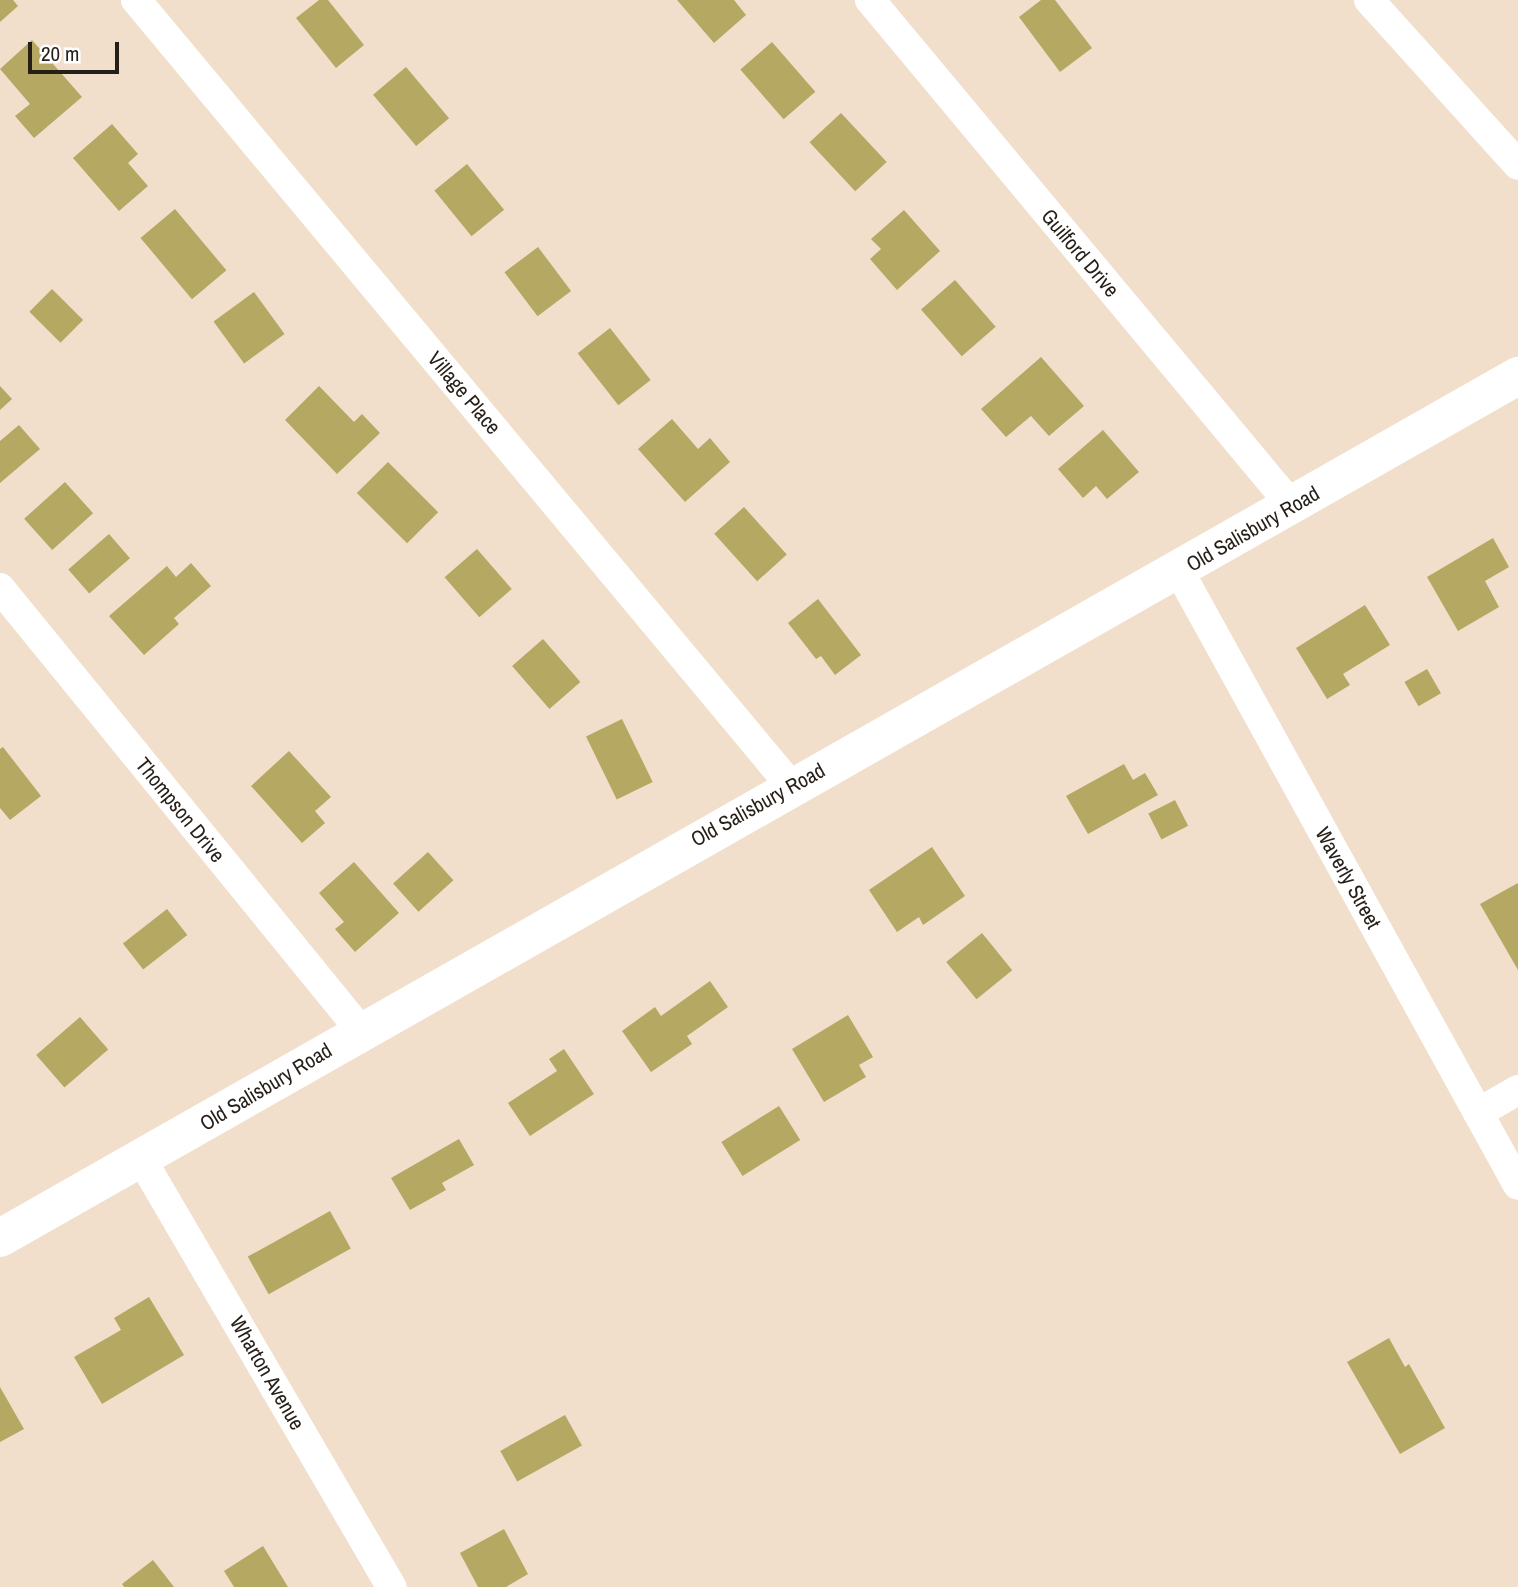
<!DOCTYPE html>
<style>
body{margin:0}
#map{position:relative;width:1518px;height:1587px;overflow:hidden;background:#f1dfcc;font-family:"Archivo Narrow",sans-serif}
div>[style]{position:absolute}
.building>*{inset:0;background:#b4a863;transform-origin:0 0}
.minor>*{height:30px;margin:-15px;padding:0 15px;transform-origin:15px;border-radius:15px;background:#fff}
.secondary>*{height:38px;margin:-19px;padding:0 19px;transform-origin:19px;border-radius:19px;background:#fff}
span{translate:-50% -50%;white-space:nowrap;text-align:center;line-height:1.15;-webkit-text-stroke:5px #fff;paint-order:stroke}
.street-label{font-size:21px;color:#261f18}
.scale{position:absolute;left:28px;top:42px;width:91px;height:32px;box-sizing:border-box;border:4px solid #261f18;border-top:0;padding-left:9px;font-size:21px;line-height:24px;white-space:nowrap;color:#261f18;-webkit-text-stroke:5px #fff;paint-order:stroke}
</style>
<div id="map">
<div class="building">
<i style="clip-path:polygon(0 0,13px 0,18px 6px,0 22px)"></i>
<i style="clip-path:polygon(319px 0,328px 0,364px 45px,336px 68px,296px 18px)"></i>
<i style="clip-path:polygon(677px 0,734px 0,746px 15px,714px 43px)"></i>
<i style="clip-path:polygon(1041px 0,1055px 0,1092px 48px,1060px 72px,1019px 17px)"></i>
<i style="clip-path:polygon(32px 40px,82px 97px,34px 138px,15px 116px,30px 104px,0 69px)"></i>
<i style="left:772px;top:42px;width:66px;height:42px;rotate:49deg"></i>
<i style="left:406px;top:67px;width:67px;height:43px;rotate:50deg"></i>
<i style="left:841px;top:113px;width:67px;height:43px;rotate:47deg"></i>
<i style="clip-path:polygon(112px 124px,138px 154px,128px 163px,148px 186px,119px 211px,73px 158px)"></i>
<i style="left:467px;top:164px;width:59px;height:42px;rotate:51deg"></i>
<i style="left:175px;top:209px;width:80px;height:45px;rotate:50deg"></i>
<i style="clip-path:polygon(904px 210px,940px 251px,897px 290px,870px 259px,881px 249px,871px 239px)"></i>
<i style="left:538px;top:247px;width:55px;height:42px;rotate:53deg"></i>
<i style="left:955px;top:280px;width:62px;height:45px;rotate:49deg"></i>
<i style="left:52px;top:289px;width:44px;height:32px;rotate:45deg"></i>
<i style="left:254px;top:292px;width:52px;height:50px;rotate:54deg"></i>
<i style="left:610px;top:328px;width:66px;height:41px;rotate:52deg"></i>
<i style="clip-path:polygon(1041px 357px,1084px 406px,1049px 436px,1031px 416px,1006px 437px,981px 409px)"></i>
<i style="clip-path:polygon(0 386px,12px 399px,0 410px)"></i>
<i style="clip-path:polygon(319px 386px,354px 422px,362px 414px,380px 433px,337px 474px,285px 420px)"></i>
<i style="clip-path:polygon(672px 419px,698px 449px,710px 438px,730px 462px,685px 502px,638px 449px)"></i>
<i style="clip-path:polygon(19px 425px,40px 449px,0 483px,0 441px)"></i>
<i style="clip-path:polygon(1103px 430px,1139px 472px,1107px 499px,1096px 486px,1083px 498px,1058px 469px)"></i>
<i style="left:388px;top:462px;width:71px;height:44px;rotate:45deg"></i>
<i style="left:65px;top:482px;width:42px;height:55px;rotate:48deg"></i>
<i style="left:744px;top:507px;width:64px;height:40px;rotate:48deg"></i>
<i style="left:109px;top:534px;width:32px;height:54px;rotate:49deg"></i>
<i style="clip-path:polygon(1493px 538px,1509px 567px,1485px 581px,1499px 607px,1458px 631px,1427px 577px)"></i>
<i style="left:477px;top:549px;width:53px;height:43px;rotate:49deg"></i>
<i style="clip-path:polygon(191px 563px,211px 586px,174px 618px,179px 624px,144px 655px,109px 616px,167px 566px,176px 577px)"></i>
<i style="clip-path:polygon(818px 599px,861px 655px,835px 675px,821px 656px,816px 659px,788px 623px)"></i>
<i style="clip-path:polygon(1365px 605px,1390px 645px,1343px 674px,1350px 685px,1327px 699px,1296px 648px)"></i>
<i style="left:543px;top:639px;width:57px;height:41px;rotate:49deg"></i>
<i style="left:1427px;top:669px;width:28px;height:26px;rotate:60deg"></i>
<i style="left:622px;top:719px;width:70px;height:40px;rotate:64deg"></i>
<i style="clip-path:polygon(3px 747px,41px 796px,10px 820px,0 808px,0 749px)"></i>
<i style="clip-path:polygon(289px 751px,331px 797px,315px 811px,325px 823px,302px 843px,251px 786px)"></i>
<i style="clip-path:polygon(1124px 764px,1133px 780px,1145px 773px,1158px 795px,1088px 834px,1066px 796px)"></i>
<i style="left:1175px;top:800px;width:29px;height:30px;rotate:63deg"></i>
<i style="clip-path:polygon(932px 847px,965px 896px,923px 925px,919px 917px,897px 932px,869px 890px)"></i>
<i style="left:428px;top:852px;width:38px;height:47px;rotate:48deg"></i>
<i style="clip-path:polygon(354px 862px,399px 913px,355px 952px,335px 929px,344px 922px,319px 893px)"></i>
<i style="clip-path:polygon(1518px 883px,1518px 970px,1480px 904px)"></i>
<i style="left:167px;top:909px;width:33px;height:56px;rotate:52deg"></i>
<i style="left:982px;top:933px;width:48px;height:46px;rotate:51deg"></i>
<i style="clip-path:polygon(710px 981px,728px 1007px,687px 1036px,692px 1044px,651px 1072px,622px 1031px,655px 1007px,661px 1016px)"></i>
<i style="clip-path:polygon(848px 1015px,873px 1057px,859px 1065px,866px 1077px,824px 1102px,792px 1049px)"></i>
<i style="left:80px;top:1017px;width:43px;height:58px;rotate:49deg"></i>
<i style="clip-path:polygon(564px 1049px,594px 1094px,530px 1136px,508px 1103px,557px 1071px,549px 1059px)"></i>
<i style="left:779px;top:1106px;width:40px;height:68px;rotate:58deg"></i>
<i style="clip-path:polygon(459px 1139px,474px 1165px,442px 1183px,446px 1190px,410px 1210px,391px 1178px)"></i>
<i style="left:330px;top:1211px;width:43px;height:94px;rotate:61deg"></i>
<i style="clip-path:polygon(149px 1297px,184px 1355px,102px 1404px,74px 1357px,121px 1330px,114px 1318px)"></i>
<i style="clip-path:polygon(1389px 1338px,1405px 1367px,1409px 1364px,1445px 1428px,1400px 1454px,1347px 1362px)"></i>
<i style="clip-path:polygon(0 1387px,24px 1429px,0 1442px)"></i>
<i style="left:565px;top:1415px;width:35px;height:74px;rotate:61deg"></i>
<i style="clip-path:polygon(504px 1529px,528px 1574px,506px 1587px,478px 1587px,460px 1553px)"></i>
<i style="clip-path:polygon(263px 1546px,288px 1587px,234px 1587px,224px 1571px)"></i>
<i style="clip-path:polygon(153px 1560px,174px 1587px,124px 1587px,122px 1584px)"></i>
</div>
<div class="minor">
<i style="left:136px;top:0;width:1023px;rotate:50.19deg"></i>
<i style="left:870px;top:0;width:659px;rotate:50.17deg"></i>
<i style="left:1369px;top:0;width:222px;rotate:47.9deg"></i>
<i style="left:1179px;top:571px;width:701px;rotate:61.1deg"></i>
<i style="left:0;top:588px;width:571px;rotate:50.82deg"></i>
<i style="left:1478px;top:1113px;width:46px;rotate:-29.9deg"></i>
<i style="left:142px;top:1160px;width:495px;rotate:59.7deg"></i>
</div>
<div class="secondary">
<i style="left:0;top:1238px;width:1746px;rotate:-29.59deg"></i>
</div>
<div class="street-label">
<span style="left:1080px;top:253px;rotate:50deg">Guilford Drive</span>
<span style="left:464px;top:393px;rotate:50deg">Village Place</span>
<span style="left:1253px;top:529px;rotate:-30deg">Old Salisbury Road</span>
<span style="left:758px;top:805px;rotate:-29deg">Old Salisbury Road</span>
<span style="left:180px;top:810px;rotate:51deg">Thompson Drive</span>
<span style="left:1348px;top:878px;rotate:61deg">Waverly Street</span>
<span style="left:266px;top:1087px;rotate:-31deg">Old Salisbury Road</span>
<span style="left:267px;top:1373px;rotate:60deg">Wharton Avenue</span>
</div>
<div class="scale">20 m</div>
</div>
